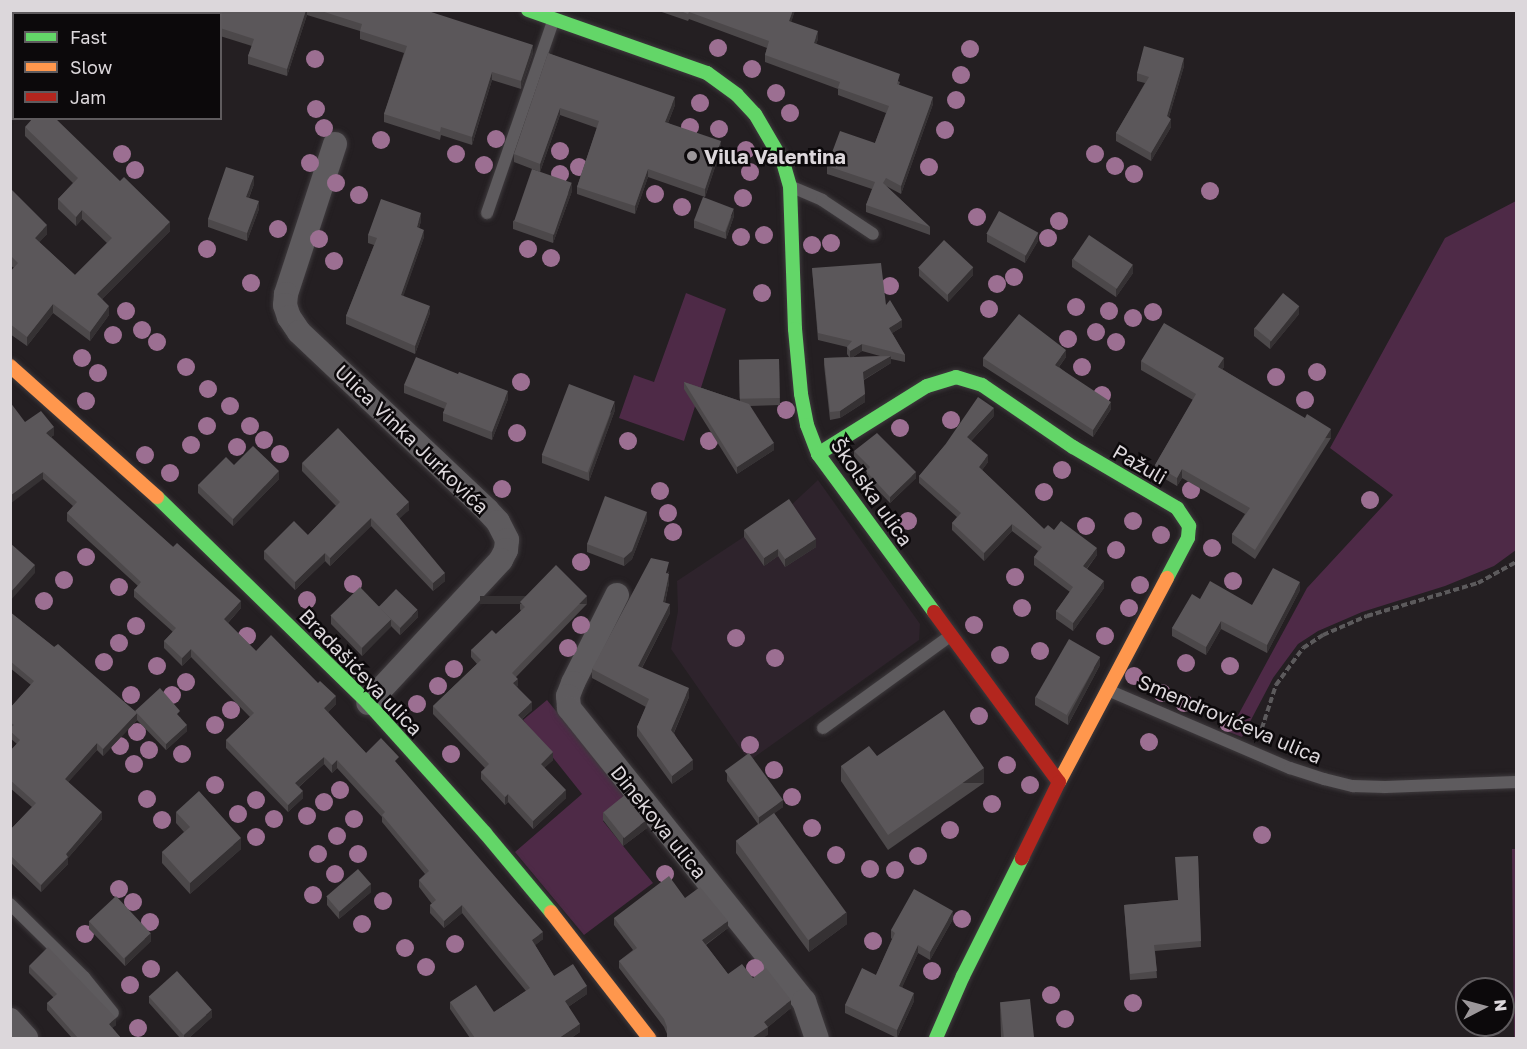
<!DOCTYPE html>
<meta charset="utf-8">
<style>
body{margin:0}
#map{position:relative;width:1527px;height:1049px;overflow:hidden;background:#241f22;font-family:"Golos Text",sans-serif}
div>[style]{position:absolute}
.built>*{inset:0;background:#2e232c}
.green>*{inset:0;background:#4e2a47}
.path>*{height:4px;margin-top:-2px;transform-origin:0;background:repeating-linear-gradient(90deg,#5c5a5c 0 6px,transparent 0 9px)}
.roads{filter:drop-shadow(0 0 2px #3e3a3d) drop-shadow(0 0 2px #3e3a3d)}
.lane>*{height:12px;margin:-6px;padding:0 6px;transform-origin:6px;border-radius:6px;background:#5e5b5e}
.street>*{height:24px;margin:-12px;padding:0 12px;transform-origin:12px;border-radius:12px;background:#5e5b5e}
.fast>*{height:14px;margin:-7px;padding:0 7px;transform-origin:7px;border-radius:7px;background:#63d668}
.slow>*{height:14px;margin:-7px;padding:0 7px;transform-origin:7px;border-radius:7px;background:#ff974d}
.jam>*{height:14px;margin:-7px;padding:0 7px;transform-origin:7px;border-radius:7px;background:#b3261e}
.trees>*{width:18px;height:18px;margin:-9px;border-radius:50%;background:#9c6f92}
.wall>*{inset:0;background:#4c484a}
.shaded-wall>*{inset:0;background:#353133;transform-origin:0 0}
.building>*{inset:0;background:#5b575a;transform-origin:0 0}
.dots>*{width:16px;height:16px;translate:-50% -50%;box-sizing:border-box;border:3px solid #0c090b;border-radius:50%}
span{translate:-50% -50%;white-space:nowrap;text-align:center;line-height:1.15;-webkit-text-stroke:5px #0c090b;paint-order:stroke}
.poi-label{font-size:20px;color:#dcd7db;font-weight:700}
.left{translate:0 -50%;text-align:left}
.street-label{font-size:20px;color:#dcd7db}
.frame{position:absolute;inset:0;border:12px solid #dcd7db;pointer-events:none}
.legend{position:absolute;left:12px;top:12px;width:210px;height:108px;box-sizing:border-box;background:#0c090b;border:2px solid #5f5b5e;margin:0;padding:8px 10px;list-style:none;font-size:18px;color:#dcd7db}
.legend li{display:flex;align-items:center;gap:12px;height:30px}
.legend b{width:30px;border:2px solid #5f5b5e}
.north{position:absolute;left:1455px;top:977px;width:60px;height:60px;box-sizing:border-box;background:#0c090b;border:2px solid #5f5b5e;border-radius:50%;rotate:84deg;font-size:16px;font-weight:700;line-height:24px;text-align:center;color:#dcd7db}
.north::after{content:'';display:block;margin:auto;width:21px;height:27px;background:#9c979a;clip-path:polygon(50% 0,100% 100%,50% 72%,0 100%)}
</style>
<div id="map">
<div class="built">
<i style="clip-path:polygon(818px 480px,920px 624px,919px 640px,749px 761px,671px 649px,678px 611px,677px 581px,789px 507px)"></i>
</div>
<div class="green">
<i style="clip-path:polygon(1516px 201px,1516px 550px,1494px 566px,1445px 586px,1362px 612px,1318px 631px,1298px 644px,1273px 678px,1242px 737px,1229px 732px,1307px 588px,1393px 495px,1330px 448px,1445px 238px)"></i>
<i style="clip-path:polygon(686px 293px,726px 309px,684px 441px,619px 418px,634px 375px,654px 382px)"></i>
<i style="clip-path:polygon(547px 700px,628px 800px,603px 821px,653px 883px,584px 935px,515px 852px,582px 794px,523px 720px)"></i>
<i style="clip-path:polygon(1512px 849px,1516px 849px,1516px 1038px,1514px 1038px)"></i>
</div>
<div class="path">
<i style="left:1259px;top:737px;width:55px;rotate:-71.9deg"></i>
<i style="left:1276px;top:685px;width:46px;rotate:-53.9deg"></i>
<i style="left:1303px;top:648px;width:24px;rotate:-33deg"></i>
<i style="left:1323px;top:635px;width:48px;rotate:-23.4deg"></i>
<i style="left:1367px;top:616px;width:116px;rotate:-16.6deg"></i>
<i style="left:1478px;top:583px;width:43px;rotate:-28.9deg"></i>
</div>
<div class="roads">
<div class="lane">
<i style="left:792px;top:187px;width:33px;rotate:23deg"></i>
<i style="left:822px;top:200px;width:61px;rotate:33.7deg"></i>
<i style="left:487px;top:213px;width:203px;rotate:-71deg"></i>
<i style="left:1110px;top:691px;width:196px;rotate:23.2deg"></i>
<i style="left:1290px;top:768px;width:36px;rotate:18deg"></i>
<i style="left:1324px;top:779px;width:30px;rotate:14deg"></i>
<i style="left:1353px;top:786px;width:32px;rotate:2deg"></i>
<i style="left:1385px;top:787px;width:131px;rotate:-2.2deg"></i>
<i style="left:823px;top:728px;width:157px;rotate:-35.9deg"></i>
<i style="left:10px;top:904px;width:104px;rotate:44.6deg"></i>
<i style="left:84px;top:977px;width:46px;rotate:51.1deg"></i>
</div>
<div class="street">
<i style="left:41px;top:14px;width:4px;rotate:-76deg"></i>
<i style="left:10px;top:105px;width:9px;rotate:-63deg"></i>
<i style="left:335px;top:144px;width:158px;rotate:108.1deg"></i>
<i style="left:286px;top:294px;width:11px;rotate:95deg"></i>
<i style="left:285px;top:305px;width:13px;rotate:72deg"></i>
<i style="left:289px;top:317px;width:18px;rotate:56deg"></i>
<i style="left:299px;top:332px;width:259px;rotate:43.4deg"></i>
<i style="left:487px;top:510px;width:16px;rotate:47deg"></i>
<i style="left:498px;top:522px;width:20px;rotate:63deg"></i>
<i style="left:507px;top:540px;width:10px;rotate:96deg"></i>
<i style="left:506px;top:550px;width:11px;rotate:117deg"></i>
<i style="left:501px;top:560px;width:195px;rotate:132.9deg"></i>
<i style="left:617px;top:595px;width:98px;rotate:116.6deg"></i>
<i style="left:573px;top:683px;width:14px;rotate:111deg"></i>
<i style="left:568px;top:696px;width:12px;rotate:85deg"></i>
<i style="left:569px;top:708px;width:376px;rotate:51.3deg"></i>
<i style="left:804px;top:1001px;width:39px;rotate:71deg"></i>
<i style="left:10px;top:1020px;width:24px;rotate:48deg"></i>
</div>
<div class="fast">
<i style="left:528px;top:10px;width:190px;rotate:19.4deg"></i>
<i style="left:707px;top:73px;width:37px;rotate:36deg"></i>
<i style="left:737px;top:95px;width:26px;rotate:47deg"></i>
<i style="left:755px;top:114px;width:56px;rotate:59.7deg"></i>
<i style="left:783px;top:162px;width:25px;rotate:74deg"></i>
<i style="left:790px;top:186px;width:143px;rotate:88deg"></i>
<i style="left:795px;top:329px;width:65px;rotate:84.7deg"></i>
<i style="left:801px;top:394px;width:32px;rotate:79deg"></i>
<i style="left:807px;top:425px;width:31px;rotate:69deg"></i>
<i style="left:818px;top:454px;width:196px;rotate:53.7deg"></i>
<i style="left:818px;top:454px;width:128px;rotate:-32deg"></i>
<i style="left:927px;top:386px;width:30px;rotate:-17deg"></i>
<i style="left:956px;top:377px;width:27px;rotate:17deg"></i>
<i style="left:982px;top:385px;width:110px;rotate:34.3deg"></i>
<i style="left:1073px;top:447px;width:121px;rotate:30.4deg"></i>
<i style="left:1177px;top:508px;width:22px;rotate:56deg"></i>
<i style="left:1189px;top:526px;width:12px;rotate:95deg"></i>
<i style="left:1188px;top:538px;width:45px;rotate:117.7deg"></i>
<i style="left:157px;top:497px;width:295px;rotate:44.3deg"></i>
<i style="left:368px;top:703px;width:175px;rotate:48deg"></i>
<i style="left:485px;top:833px;width:103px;rotate:50.1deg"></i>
<i style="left:936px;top:1038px;width:68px;rotate:-66.5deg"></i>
<i style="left:963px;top:976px;width:132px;rotate:-63.4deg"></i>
</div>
<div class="slow">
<i style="left:10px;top:366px;width:197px;rotate:41.7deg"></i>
<i style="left:1059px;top:782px;width:231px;rotate:-62.1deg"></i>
<i style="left:551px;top:912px;width:160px;rotate:52.1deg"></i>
</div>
<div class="jam">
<i style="left:934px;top:612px;width:211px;rotate:53.7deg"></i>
<i style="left:1059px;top:782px;width:85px;rotate:116deg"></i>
</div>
</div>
<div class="trees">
<i style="left:718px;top:48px"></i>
<i style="left:970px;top:49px"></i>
<i style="left:315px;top:59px"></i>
<i style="left:752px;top:69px"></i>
<i style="left:961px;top:75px"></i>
<i style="left:776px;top:93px"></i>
<i style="left:956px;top:100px"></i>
<i style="left:700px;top:103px"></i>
<i style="left:316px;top:109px"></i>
<i style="left:790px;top:113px"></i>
<i style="left:690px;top:127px"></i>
<i style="left:324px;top:128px"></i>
<i style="left:719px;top:129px"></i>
<i style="left:945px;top:130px"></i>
<i style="left:496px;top:139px"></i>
<i style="left:381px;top:140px"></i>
<i style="left:746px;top:150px"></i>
<i style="left:560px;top:151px"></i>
<i style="left:122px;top:154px"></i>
<i style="left:456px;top:154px"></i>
<i style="left:1095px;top:154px"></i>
<i style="left:310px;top:163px"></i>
<i style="left:484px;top:165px"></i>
<i style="left:1115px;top:166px"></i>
<i style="left:579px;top:167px"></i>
<i style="left:929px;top:167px"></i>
<i style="left:135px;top:170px"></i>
<i style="left:750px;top:172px"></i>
<i style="left:560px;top:174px"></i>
<i style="left:1134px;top:174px"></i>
<i style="left:336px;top:183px"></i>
<i style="left:1210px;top:191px"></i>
<i style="left:655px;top:194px"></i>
<i style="left:359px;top:195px"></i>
<i style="left:743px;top:198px"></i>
<i style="left:682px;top:207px"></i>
<i style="left:977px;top:217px"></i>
<i style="left:1059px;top:221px"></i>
<i style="left:278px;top:229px"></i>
<i style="left:764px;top:235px"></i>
<i style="left:741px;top:237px"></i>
<i style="left:1048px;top:238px"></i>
<i style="left:319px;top:239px"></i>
<i style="left:831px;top:243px"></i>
<i style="left:812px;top:245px"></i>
<i style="left:207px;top:249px"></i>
<i style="left:528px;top:249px"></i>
<i style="left:551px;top:258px"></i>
<i style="left:334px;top:261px"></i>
<i style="left:1014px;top:277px"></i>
<i style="left:251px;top:283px"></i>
<i style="left:997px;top:284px"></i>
<i style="left:890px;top:286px"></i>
<i style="left:762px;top:293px"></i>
<i style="left:1076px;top:307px"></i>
<i style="left:989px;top:309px"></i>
<i style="left:126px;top:311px"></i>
<i style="left:1109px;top:311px"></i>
<i style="left:1153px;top:312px"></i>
<i style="left:1133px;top:318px"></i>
<i style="left:142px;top:330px"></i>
<i style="left:1096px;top:332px"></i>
<i style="left:113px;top:335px"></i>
<i style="left:1068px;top:339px"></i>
<i style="left:157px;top:342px"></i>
<i style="left:1116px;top:342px"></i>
<i style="left:82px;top:358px"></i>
<i style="left:186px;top:367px"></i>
<i style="left:1082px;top:367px"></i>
<i style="left:1317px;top:372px"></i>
<i style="left:98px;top:373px"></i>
<i style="left:1276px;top:377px"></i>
<i style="left:521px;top:382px"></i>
<i style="left:208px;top:389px"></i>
<i style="left:1102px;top:395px"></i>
<i style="left:1305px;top:400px"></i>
<i style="left:86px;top:401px"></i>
<i style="left:230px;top:406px"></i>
<i style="left:786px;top:410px"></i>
<i style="left:951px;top:420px"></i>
<i style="left:207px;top:426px"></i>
<i style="left:250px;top:426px"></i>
<i style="left:900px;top:428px"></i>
<i style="left:517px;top:433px"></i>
<i style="left:264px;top:440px"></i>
<i style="left:628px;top:441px"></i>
<i style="left:709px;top:441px"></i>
<i style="left:191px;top:445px"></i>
<i style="left:237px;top:447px"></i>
<i style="left:280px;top:454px"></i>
<i style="left:145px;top:455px"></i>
<i style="left:1062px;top:470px"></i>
<i style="left:170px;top:473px"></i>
<i style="left:502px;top:489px"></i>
<i style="left:1191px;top:490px"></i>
<i style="left:660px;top:491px"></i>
<i style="left:1044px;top:492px"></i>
<i style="left:1370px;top:500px"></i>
<i style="left:668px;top:513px"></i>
<i style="left:908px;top:521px"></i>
<i style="left:1133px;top:521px"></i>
<i style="left:1086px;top:526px"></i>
<i style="left:673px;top:532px"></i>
<i style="left:1161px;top:535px"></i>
<i style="left:1212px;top:548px"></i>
<i style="left:1116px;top:550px"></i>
<i style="left:86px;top:557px"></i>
<i style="left:581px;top:562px"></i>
<i style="left:1015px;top:577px"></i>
<i style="left:64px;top:580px"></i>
<i style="left:1233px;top:581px"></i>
<i style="left:353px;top:584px"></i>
<i style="left:1140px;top:585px"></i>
<i style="left:119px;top:587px"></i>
<i style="left:307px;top:600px"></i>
<i style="left:44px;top:601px"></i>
<i style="left:1022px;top:608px"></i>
<i style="left:1129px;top:608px"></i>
<i style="left:581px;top:625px"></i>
<i style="left:974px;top:625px"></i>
<i style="left:136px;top:626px"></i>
<i style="left:247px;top:636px"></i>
<i style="left:1105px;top:636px"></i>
<i style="left:736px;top:638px"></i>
<i style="left:119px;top:643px"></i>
<i style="left:568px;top:648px"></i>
<i style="left:1040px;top:651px"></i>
<i style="left:1000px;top:655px"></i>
<i style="left:775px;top:658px"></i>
<i style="left:104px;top:662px"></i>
<i style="left:1186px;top:663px"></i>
<i style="left:157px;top:666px"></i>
<i style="left:1230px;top:666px"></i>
<i style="left:454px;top:669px"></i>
<i style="left:1134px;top:676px"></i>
<i style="left:186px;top:682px"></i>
<i style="left:438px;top:686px"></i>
<i style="left:1162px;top:693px"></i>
<i style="left:131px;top:695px"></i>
<i style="left:172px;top:695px"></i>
<i style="left:1184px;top:703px"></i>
<i style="left:417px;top:704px"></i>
<i style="left:231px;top:710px"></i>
<i style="left:979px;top:716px"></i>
<i style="left:1228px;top:723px"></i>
<i style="left:215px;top:725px"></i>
<i style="left:137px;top:732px"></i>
<i style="left:1149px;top:742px"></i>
<i style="left:750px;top:745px"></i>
<i style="left:120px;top:746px"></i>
<i style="left:149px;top:750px"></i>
<i style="left:182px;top:754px"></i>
<i style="left:451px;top:754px"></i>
<i style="left:134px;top:764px"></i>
<i style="left:1007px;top:765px"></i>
<i style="left:774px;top:770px"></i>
<i style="left:215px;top:785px"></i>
<i style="left:1030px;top:785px"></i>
<i style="left:340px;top:790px"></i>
<i style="left:792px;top:797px"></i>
<i style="left:147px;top:799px"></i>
<i style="left:256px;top:800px"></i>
<i style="left:324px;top:802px"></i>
<i style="left:992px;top:804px"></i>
<i style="left:238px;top:814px"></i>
<i style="left:307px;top:816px"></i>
<i style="left:274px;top:819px"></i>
<i style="left:354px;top:819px"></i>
<i style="left:162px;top:820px"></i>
<i style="left:812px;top:828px"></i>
<i style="left:950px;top:830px"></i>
<i style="left:1262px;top:835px"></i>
<i style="left:337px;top:836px"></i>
<i style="left:256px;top:837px"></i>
<i style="left:318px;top:854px"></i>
<i style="left:358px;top:854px"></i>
<i style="left:836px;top:855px"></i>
<i style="left:918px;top:856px"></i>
<i style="left:870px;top:869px"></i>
<i style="left:895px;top:870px"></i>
<i style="left:335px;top:874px"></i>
<i style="left:665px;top:874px"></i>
<i style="left:119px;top:889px"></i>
<i style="left:313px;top:895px"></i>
<i style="left:383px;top:901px"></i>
<i style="left:133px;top:902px"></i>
<i style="left:962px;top:919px"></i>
<i style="left:150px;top:922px"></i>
<i style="left:362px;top:924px"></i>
<i style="left:85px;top:934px"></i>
<i style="left:873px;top:941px"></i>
<i style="left:455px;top:944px"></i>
<i style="left:405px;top:948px"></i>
<i style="left:426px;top:967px"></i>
<i style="left:755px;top:968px"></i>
<i style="left:151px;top:969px"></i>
<i style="left:932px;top:971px"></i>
<i style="left:130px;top:985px"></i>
<i style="left:1051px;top:995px"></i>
<i style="left:1133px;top:1003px"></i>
<i style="left:1065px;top:1019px"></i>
<i style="left:138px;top:1028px"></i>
</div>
<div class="wall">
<i style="clip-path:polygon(10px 10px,20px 10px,14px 14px,14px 31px,10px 30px)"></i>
<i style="clip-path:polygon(173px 10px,425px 10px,533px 53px,521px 89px,492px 80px,472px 145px,441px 135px,440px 140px,384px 122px,384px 114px,404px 53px,360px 39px,360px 31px,307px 15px,287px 76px,248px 64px,248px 56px,252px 46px,220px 36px,220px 14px)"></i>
<i style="clip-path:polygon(656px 10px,795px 10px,791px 22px,818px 39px,816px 44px,900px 82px,899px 85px,933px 104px,901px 194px,886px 186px,930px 227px,930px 235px,866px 212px,866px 205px,872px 189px,827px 174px,827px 166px,875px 143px,886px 113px,838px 95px,838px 89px,765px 62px,765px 55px,767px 48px,689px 19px,688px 21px)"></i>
<i style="clip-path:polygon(548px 53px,675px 105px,668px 123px,721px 149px,705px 197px,648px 177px,635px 214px,577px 194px,577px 187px,597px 128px,560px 115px,540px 172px,514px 162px,514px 154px)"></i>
<i style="clip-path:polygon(1184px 66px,1169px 117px,1171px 127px,1151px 161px,1116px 141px,1116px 133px,1145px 83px,1137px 81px,1137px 73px)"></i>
<i style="clip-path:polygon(25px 127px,170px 231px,102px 299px,109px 315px,90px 341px,53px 313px,27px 346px,10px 334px,10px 272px,14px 268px,10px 265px,10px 192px,47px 234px,39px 242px,75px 275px,107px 243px,82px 219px,76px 226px,58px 209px,58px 199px,73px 183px,25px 136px)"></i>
<i style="clip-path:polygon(254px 184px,249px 198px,259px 209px,247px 241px,208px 227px,208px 219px)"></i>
<i style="clip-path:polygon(572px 191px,553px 243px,513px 229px,513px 221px)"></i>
<i style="clip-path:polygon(734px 216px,726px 239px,694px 228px,694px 220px)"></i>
<i style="clip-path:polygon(421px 221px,419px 228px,424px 237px,403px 296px,430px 313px,415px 354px,346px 324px,346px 316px,374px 245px,368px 243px,368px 235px)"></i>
<i style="clip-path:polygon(987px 234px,1038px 241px,1025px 263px,987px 242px)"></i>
<i style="clip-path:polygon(1072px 259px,1133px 273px,1116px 297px,1072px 267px)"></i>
<i style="clip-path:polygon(evenodd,812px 268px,886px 305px,902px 327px,892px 333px,905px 355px,905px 362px,891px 359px,891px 363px,864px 380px,865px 402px,840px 418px,830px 420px,824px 365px,824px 358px,849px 357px,847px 354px,847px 347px,818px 340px,812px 268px,862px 351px,880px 356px,853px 357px,862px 351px)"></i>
<i style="clip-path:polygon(919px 268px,973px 275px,948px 302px,919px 276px)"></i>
<i style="clip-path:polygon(1299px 314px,1270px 349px,1254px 336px,1254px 328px)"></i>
<i style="clip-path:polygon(1066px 357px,1059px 367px,1111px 409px,1093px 437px,983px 366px,983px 358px)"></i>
<i style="clip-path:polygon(779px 359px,780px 405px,750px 406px,774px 450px,737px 474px,684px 389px,684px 382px,740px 401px,739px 360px)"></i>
<i style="clip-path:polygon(1141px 361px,1224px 367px,1222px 369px,1331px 438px,1255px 559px,1232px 543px,1232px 534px,1245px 514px,1182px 478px,1177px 486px,1155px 473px,1155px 465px,1193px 400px,1141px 370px)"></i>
<i style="clip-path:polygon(404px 385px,508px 399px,492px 440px,443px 421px,443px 413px,445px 409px,404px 393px)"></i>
<i style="clip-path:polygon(615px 410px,589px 481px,542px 463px,542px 455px)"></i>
<i style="clip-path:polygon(994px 416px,971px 441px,988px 462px,982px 470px,1044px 529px,1054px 530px,1097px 555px,1087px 569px,1104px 588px,1073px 631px,1056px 619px,1056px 611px,1070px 592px,1034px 565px,1034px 557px,1038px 551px,1012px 531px,984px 561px,952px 530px,952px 523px,957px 517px,919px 483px,919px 476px,945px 445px)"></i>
<i style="clip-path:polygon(25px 422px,54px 435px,51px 437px,241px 608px,228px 623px,256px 651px,336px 704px,328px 712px,366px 753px,398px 765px,543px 939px,535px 945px,554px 976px,587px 994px,568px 1007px,580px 1032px,571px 1038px,470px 1038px,450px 1009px,450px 1002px,494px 1012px,526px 991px,462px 913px,444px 928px,430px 913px,430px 905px,432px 904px,419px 887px,419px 880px,425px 874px,382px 822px,382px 817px,337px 768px,332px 773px,324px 764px,299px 787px,303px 798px,288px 812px,226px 748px,226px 740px,250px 717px,191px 657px,182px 666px,164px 648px,164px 641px,173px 632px,134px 597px,134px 590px,138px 586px,67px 521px,67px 513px,73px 506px,43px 479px)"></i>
<i style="clip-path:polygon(854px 451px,916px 478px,890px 503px,866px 478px,867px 471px,854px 457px)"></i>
<i style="clip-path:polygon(302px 463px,409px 510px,399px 518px,445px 581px,433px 591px,371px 526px,330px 566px,325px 561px,295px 590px,264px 559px,264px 551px,308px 535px,336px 506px,302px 471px)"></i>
<i style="clip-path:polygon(234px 465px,279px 479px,233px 526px,198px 493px,198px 485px)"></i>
<i style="clip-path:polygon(647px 520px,632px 559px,624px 566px,587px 552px,587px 544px)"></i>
<i style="clip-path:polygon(744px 530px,816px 547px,785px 567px,778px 556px,764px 566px,744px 537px)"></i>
<i style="clip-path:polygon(669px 571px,668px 574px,669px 583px,665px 603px,670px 613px,642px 668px,689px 697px,674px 733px,693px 769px,672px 784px,637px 736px,637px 727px,646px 707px,592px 678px,592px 669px)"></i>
<i style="clip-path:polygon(1300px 590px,1267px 653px,1221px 629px,1206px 655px,1172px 636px,1172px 628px,1200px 599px,1252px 605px)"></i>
<i style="clip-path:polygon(520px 602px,587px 604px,516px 677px,517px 687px,532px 710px,522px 719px,553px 760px,544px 768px,566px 798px,533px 829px,508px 802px,505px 805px,481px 779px,481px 772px,485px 768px,433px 714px,433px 706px,477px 664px,471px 657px,471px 650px,496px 634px,521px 611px,520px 609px)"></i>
<i style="clip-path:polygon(378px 606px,418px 617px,400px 635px,391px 626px,362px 656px,331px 624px,331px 616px)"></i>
<i style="clip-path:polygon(10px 612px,135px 711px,180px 717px,187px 731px,166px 750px,137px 720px,103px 756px,97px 750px,68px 782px,102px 819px,68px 858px,68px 864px,41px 892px,10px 862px,10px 830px,32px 807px,10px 788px,10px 751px,17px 744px,10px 738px,10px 708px,31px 685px,10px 668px)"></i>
<i style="clip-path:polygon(1100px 665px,1068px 725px,1035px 705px,1035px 697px)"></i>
<i style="clip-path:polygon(877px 756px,984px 783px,888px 850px,841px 781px,841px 766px)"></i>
<i style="clip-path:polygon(727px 773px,783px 807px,774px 813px,847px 924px,809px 952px,736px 853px,736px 841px,758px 824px,727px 781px)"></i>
<i style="clip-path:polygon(176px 812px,241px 849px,190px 894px,162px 863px,162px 852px,184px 832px,176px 823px)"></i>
<i style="clip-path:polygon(603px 812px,647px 828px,623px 846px,603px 820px)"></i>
<i style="clip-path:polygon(1198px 856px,1201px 947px,1155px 951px,1157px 978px,1130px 980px,1124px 905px,1178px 900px)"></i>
<i style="clip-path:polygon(371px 892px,339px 919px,327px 905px,327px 897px)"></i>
<i style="clip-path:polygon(685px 898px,728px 928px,706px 945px,728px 974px,753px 978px,791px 1008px,768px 1027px,768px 1035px,667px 1037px,667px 1034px,664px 1027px,619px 968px,619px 961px,633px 950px,614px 925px,614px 918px)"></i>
<i style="clip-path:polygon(953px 919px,930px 960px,918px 953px,902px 987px,914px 1001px,897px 1038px,845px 1013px,845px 1005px,876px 975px,892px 939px,891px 938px,891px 930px)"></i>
<i style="clip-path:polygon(89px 921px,151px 941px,125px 966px,89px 929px)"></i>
<i style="clip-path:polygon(29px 966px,116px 1025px,112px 1028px,121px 1038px,72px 1038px,47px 1010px,47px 1003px,54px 998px,29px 973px)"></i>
<i style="clip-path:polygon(149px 996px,212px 1017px,189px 1038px,180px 1038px,149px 1003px)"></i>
<i style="clip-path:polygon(1000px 1002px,1034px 1038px,1001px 1038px)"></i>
</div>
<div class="shaded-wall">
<i style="clip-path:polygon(306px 10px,307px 10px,307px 15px,287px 76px,287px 69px)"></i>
<i style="clip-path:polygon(793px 10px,795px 10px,789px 29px,789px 21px)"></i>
<i style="clip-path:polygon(818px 31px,818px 39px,814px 51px,814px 43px)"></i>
<i style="clip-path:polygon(533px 45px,533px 53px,521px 89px,521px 81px)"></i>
<i style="clip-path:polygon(1184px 58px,1184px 66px,1167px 124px,1167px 116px)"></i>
<i style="clip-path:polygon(492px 72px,492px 80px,472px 145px,472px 137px)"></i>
<i style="clip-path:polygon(675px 97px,675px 105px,665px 130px,665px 122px)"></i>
<i style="clip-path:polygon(933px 97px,933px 104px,901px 194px,901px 186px)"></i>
<i style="clip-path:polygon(560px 108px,560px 115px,540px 172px,540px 164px)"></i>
<i style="clip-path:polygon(1171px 119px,1171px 127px,1151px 161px,1151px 153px)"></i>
<i style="clip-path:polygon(721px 141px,721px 149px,705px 197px,705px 189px)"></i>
<i style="clip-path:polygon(648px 169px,648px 177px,635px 214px,635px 206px)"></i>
<i style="clip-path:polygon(254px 176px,254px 184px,246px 205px,246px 197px)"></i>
<i style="clip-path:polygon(572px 183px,572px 191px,553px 243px,553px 235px)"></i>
<i style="clip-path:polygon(259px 201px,259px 209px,247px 241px,247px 233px)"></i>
<i style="clip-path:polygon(734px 209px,734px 216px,726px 239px,726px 232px)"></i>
<i style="clip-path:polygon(82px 210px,82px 219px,76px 226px,76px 217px)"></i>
<i style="clip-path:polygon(421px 213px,421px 221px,417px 235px,417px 227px)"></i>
<i style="clip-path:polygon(170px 222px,170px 231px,97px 304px,97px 294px)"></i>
<i style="clip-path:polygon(47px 225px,47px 234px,35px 247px,35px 238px)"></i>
<i style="clip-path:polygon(424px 230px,424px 237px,401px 303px,401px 295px)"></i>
<i style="clip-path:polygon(1038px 233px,1038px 241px,1025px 263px,1025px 256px)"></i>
<i style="clip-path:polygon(1133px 265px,1133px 273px,1116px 297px,1116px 289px)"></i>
<i style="clip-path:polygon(973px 267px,973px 275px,948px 302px,948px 294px)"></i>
<i style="clip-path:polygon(53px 304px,53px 313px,27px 346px,27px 337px)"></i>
<i style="clip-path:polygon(109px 306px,109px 315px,90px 341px,90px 332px)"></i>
<i style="clip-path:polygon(430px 306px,430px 313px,415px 354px,415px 346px)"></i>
<i style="clip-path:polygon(1299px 306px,1299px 314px,1270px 349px,1270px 342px)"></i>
<i style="clip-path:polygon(902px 320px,902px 327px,889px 335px,889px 328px)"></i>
<i style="clip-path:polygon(862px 344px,862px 351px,850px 359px,850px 351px)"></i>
<i style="clip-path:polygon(1066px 350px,1066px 357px,1055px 372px,1055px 365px)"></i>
<i style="clip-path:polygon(891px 356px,891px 363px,863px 380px,863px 372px)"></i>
<i style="clip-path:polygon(1224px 358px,1224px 367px,1218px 375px,1218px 367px)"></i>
<i style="clip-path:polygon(508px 391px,508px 399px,492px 440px,492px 432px)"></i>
<i style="clip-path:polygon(865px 394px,865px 402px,840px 418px,840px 411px)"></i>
<i style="clip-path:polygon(615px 402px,615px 410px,589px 481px,589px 473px)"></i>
<i style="clip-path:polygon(1111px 402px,1111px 409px,1093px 437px,1093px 430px)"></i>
<i style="clip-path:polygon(994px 408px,994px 416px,967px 445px,967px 437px)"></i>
<i style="clip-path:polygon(54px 427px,54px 435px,46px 440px,46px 433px)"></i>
<i style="left:1331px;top:429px;width:9px;height:143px;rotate:90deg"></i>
<i style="clip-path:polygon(774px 443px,774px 450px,737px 474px,737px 467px)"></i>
<i style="clip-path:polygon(988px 455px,988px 462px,979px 474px,979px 467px)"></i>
<i style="clip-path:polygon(1182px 469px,1182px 478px,1177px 486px,1177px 478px)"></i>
<i style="clip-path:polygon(279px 471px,279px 479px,233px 526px,233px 519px)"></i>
<i style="clip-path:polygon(43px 472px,43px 479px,10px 504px,10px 496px)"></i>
<i style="clip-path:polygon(916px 472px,916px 478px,890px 503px,890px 497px)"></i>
<i style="clip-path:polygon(409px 502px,409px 510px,396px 522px,396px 514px)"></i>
<i style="clip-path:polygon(647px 512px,647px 520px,632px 559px,624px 566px,624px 558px)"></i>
<i style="clip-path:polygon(371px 518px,371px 526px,330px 566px,330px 558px)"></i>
<i style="clip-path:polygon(1012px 524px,1012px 531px,984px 561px,984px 553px)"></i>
<i style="clip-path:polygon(816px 539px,816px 547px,785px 567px,785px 559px)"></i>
<i style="clip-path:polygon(1097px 548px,1097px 555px,1083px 573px,1083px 566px)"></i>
<i style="clip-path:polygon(778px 549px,778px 556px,764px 566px,764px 558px)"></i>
<i style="clip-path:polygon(325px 553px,325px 561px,295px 590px,295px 582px)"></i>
<i style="clip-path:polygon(35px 565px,35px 573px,10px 601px,10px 593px)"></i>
<i style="clip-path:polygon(445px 573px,445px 581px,433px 591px,433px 583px)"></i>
<i style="clip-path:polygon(669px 574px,669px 583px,663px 611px,663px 602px)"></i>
<i style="clip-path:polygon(1104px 581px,1104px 588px,1073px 631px,1073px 623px)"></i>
<i style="clip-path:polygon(1300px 582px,1300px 590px,1267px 653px,1267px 645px)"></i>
<i style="left:587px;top:596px;width:8px;height:107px;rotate:90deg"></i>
<i style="clip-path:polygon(241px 601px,241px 608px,224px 627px,224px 619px)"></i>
<i style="clip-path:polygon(670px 604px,670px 613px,638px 675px,638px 666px)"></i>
<i style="clip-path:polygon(418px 610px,418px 617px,400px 635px,400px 628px)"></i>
<i style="clip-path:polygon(391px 619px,391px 627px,362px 656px,362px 648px)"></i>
<i style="clip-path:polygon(1221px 621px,1221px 629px,1206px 655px,1206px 647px)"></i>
<i style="clip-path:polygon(191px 649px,191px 657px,182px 666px,182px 658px)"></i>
<i style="clip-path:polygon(1100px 657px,1100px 665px,1068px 725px,1068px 717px)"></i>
<i style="clip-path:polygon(518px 679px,518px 686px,513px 690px,513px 683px)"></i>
<i style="clip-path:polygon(689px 688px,689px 697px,671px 739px,671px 730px)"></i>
<i style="clip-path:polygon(336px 696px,336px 704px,324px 716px,324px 708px)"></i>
<i style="clip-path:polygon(532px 702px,532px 710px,518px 722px,518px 715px)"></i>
<i style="clip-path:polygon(137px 713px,137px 720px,103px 756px,103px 749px)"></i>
<i style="clip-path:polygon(187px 725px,187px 731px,166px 750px,166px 744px)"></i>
<i style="clip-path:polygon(97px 743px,97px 750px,65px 786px,65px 779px)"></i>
<i style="clip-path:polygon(553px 752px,553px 760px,541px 771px,541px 764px)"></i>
<i style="clip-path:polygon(324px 757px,324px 764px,295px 790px,295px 783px)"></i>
<i style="clip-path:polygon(337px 760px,337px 768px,332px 773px,332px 765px)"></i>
<i style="clip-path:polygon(693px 760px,693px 769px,672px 784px,672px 776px)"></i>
<i style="left:984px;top:768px;width:15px;height:117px;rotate:90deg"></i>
<i style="clip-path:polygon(566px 790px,566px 798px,533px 829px,533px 821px)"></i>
<i style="clip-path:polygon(303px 791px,303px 798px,288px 812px,288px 805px)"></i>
<i style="clip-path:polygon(508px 794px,508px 802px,505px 805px,505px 797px)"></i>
<i style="clip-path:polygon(783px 800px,783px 807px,759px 825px,759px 817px)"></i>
<i style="clip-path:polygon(102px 812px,102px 819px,68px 858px,68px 864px,41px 892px,41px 885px,66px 854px)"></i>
<i style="clip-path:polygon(647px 820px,647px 828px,623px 846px,623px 838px)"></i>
<i style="clip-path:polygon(241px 838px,241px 849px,190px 894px,190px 883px)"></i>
<i style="clip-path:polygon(371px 884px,371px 892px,339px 919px,339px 911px)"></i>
<i style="clip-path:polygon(462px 905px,462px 913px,444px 928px,444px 921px)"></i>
<i style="clip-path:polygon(953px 911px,953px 919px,930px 960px,930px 952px)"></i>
<i style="clip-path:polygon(847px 912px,847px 924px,809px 952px,809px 940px)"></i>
<i style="clip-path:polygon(728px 921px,728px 928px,702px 947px,702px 940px)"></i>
<i style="clip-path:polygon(543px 932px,543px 939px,532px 948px,532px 940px)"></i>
<i style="clip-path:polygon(151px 933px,151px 941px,125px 966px,125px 958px)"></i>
<i style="clip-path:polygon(918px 945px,918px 953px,899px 994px,899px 986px)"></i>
<i style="clip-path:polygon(587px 986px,587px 994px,565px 1009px,565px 1001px)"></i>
<i style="clip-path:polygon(914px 993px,914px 1001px,897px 1038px,897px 1030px)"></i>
<i style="clip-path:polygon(791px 1000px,791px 1008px,768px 1027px,768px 1035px,763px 1038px,752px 1038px,764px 1022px)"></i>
<i style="clip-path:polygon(212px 1010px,212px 1017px,189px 1038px,184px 1038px,184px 1035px)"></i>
<i style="clip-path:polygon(116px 1018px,116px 1025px,109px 1031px,109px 1024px)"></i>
<i style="clip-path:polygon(580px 1024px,580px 1032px,571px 1038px,559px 1038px)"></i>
</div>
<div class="building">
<i style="clip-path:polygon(10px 10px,18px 10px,17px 14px,14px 14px,14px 21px,10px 20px)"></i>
<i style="clip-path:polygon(173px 10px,306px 10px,287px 69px,248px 56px,254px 39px,220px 28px,220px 14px,172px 14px)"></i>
<i style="clip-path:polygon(318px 10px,425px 10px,533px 45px,521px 81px,492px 72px,472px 137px,441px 127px,440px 132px,384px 114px,407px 46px,360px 31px,362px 24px)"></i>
<i style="clip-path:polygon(678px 10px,793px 10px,789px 21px,818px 31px,814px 43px,900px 74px,897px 84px,933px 97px,901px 186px,886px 178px,883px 183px,930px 227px,866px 205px,875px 182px,827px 166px,840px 131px,875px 143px,889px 106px,838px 88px,840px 82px,765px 55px,769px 41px,689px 12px,688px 14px)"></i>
<i style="clip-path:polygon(1144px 46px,1184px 58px,1167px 116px,1171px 119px,1151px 153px,1116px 133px,1149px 77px,1137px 73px)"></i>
<i style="clip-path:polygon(548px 53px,675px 97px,665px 122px,721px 141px,705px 189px,648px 169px,635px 206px,577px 187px,599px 121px,560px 108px,540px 164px,514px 154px)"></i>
<i style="clip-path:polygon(33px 118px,55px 118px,120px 181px,124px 177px,170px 222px,97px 294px,109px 306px,90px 332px,53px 304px,27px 337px,10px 324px,10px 272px,18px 263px,10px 255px,10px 192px,12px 190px,47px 225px,35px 238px,75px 275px,112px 238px,82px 210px,76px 217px,58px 199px,78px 178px,25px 127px)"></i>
<i style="clip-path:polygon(226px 167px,254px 176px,246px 197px,259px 201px,247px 233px,208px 219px)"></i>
<i style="left:532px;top:169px;width:42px;height:55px;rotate:19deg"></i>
<i style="left:703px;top:197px;width:33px;height:25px;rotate:21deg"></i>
<i style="clip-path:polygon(381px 199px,421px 213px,417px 227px,424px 230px,401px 295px,430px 306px,415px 346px,346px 316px,377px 238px,368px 235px)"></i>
<i style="left:999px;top:211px;width:45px;height:26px;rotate:29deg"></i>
<i style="left:1089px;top:235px;width:53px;height:29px;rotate:34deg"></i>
<i style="left:944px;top:240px;width:40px;height:38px;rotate:43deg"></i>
<i style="clip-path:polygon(881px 263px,886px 305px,890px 300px,902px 320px,889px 328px,905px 355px,862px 344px,850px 351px,847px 347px,852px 341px,818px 333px,812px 268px)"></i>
<i style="left:1283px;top:293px;width:21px;height:45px;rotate:39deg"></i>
<i style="clip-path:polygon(1019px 314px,1066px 350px,1055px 365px,1111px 402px,1093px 430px,983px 358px)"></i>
<i style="clip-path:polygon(1164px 323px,1224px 358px,1218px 367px,1305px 418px,1307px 414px,1331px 429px,1255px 550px,1232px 534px,1250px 508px,1182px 469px,1177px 478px,1155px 465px,1196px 394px,1141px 361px)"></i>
<i style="clip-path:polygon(891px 356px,863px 372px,865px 394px,840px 411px,830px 412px,824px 358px)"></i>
<i style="clip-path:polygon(416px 357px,458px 374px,459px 372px,508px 391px,492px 432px,443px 413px,447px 403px,404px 385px)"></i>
<i style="left:779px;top:359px;width:39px;height:40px;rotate:89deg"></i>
<i style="clip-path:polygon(684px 382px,749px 404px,774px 443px,737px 467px)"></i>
<i style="left:569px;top:384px;width:49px;height:76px;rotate:21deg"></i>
<i style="clip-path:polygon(978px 397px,994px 408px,967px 437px,988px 455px,979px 467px,1044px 529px,1048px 525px,1054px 530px,1061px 521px,1097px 548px,1083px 566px,1104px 581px,1073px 623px,1056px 611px,1073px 587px,1034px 557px,1042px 547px,1012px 524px,984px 553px,952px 523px,961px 513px,919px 476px,945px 445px)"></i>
<i style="clip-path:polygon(10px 402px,25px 422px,41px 411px,54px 427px,46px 433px,173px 547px,177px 543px,241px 601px,224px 619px,256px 651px,271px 635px,318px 683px,320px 681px,336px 696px,324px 708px,366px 753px,381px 738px,399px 757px,395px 761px,543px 932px,532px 940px,554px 976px,573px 964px,587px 986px,565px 1001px,580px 1024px,559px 1038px,475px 1038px,450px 1002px,476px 985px,494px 1012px,530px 988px,462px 905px,444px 921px,430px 905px,436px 900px,419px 880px,429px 871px,382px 815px,385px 812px,337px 760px,332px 765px,324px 757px,295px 783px,303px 791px,288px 805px,226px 740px,254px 713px,191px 649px,182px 658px,164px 641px,176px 628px,134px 590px,141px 582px,67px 513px,77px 502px,43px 472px,10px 496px)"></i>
<i style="clip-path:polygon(338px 428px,409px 502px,396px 514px,445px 573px,433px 583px,371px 518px,330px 558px,325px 553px,295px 582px,264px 551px,294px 521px,308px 535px,340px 502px,302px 463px)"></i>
<i style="clip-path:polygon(877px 433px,916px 472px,890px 497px,866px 471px,870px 467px,854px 451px)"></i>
<i style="clip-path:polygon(253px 446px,279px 471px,233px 519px,198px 485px,226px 457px,234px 465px)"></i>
<i style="clip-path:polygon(605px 496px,647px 512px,632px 551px,624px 558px,587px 544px)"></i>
<i style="clip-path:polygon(789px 499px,816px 539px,785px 559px,778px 549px,764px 558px,744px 530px)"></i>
<i style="clip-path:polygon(10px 543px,35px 565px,10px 593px)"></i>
<i style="clip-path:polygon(651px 558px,669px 562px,666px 573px,669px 574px,663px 602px,670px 604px,638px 666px,689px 688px,671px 730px,693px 760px,672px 776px,637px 727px,649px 699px,592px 669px)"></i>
<i style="clip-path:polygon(556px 565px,587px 596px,512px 673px,518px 679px,513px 683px,532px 702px,518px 715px,553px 752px,541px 764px,566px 790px,533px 821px,508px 794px,505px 797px,481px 772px,489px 764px,433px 706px,481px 660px,471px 650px,492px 630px,496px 634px,525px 607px,520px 602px)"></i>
<i style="clip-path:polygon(1273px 568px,1300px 582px,1267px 645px,1221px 621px,1206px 647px,1172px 628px,1192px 594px,1200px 599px,1210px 581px,1252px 605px)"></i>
<i style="left:360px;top:587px;width:45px;height:41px;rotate:46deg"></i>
<i style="left:396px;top:589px;width:30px;height:25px;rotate:44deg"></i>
<i style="clip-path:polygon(10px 612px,54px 647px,58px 644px,137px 713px,103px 749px,97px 743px,65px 779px,102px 812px,66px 854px,68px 857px,41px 885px,10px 855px,10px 830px,36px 803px,10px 780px,10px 751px,20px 740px,10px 731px,10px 728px,14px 725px,10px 722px,10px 708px,34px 681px,10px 661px)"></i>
<i style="left:1069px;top:639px;width:36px;height:67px;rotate:30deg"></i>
<i style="clip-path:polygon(160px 688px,180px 711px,177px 714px,187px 725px,166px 744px,135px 711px)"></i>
<i style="clip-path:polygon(944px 710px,984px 768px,888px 835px,841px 766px,869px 746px,877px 756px)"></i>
<i style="left:749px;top:753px;width:58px;height:30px;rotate:54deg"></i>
<i style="clip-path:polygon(199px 791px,241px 838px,190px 883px,162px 852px,190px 827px,176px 812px)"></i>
<i style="left:626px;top:794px;width:33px;height:29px;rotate:51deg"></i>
<i style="left:774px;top:813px;width:123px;height:47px;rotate:54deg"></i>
<i style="clip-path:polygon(1198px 856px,1201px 941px,1154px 945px,1157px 971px,1130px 974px,1124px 905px,1178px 900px,1175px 857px)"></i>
<i style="left:358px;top:869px;width:20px;height:42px;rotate:49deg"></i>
<i style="clip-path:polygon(669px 876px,685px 898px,700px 887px,728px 921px,702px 940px,728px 974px,742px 964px,753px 978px,766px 968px,791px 1000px,764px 1022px,768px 1027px,752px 1038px,665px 1038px,667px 1037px,667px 1027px,664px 1019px,619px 961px,637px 948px,614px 918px)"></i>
<i style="clip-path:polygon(914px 889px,953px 911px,930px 952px,918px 945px,899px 986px,914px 993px,897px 1030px,845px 1005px,862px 968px,876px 975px,895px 933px,891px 930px)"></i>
<i style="left:116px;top:896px;width:51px;height:37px;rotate:47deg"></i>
<i style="clip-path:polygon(48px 947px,116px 1018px,109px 1024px,121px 1038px,78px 1038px,47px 1003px,57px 994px,29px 966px)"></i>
<i style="left:177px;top:971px;width:52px;height:38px;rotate:48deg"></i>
<i style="left:1030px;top:999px;width:39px;height:30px;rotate:84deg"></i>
</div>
<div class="dots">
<i style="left:692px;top:156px;background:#9c979a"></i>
</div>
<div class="poi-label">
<span class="left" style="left:704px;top:156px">Villa Valentina</span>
</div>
<div class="street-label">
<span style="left:412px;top:439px;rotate:44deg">Ulica Vinka Jurkovića</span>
<span style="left:1140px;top:464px;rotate:30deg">Pažuli</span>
<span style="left:872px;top:492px;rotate:55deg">Školska ulica</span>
<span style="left:361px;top:672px;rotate:46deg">Bradašićeva ulica</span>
<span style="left:1230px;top:719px;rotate:23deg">Smendrovićeva ulica</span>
<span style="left:659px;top:822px;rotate:51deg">Dinekova ulica</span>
</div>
<div class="frame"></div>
<ul class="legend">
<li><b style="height:8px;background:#63d668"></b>Fast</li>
<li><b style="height:8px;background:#ff974d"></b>Slow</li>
<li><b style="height:8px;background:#b3261e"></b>Jam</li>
</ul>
<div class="north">N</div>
</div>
